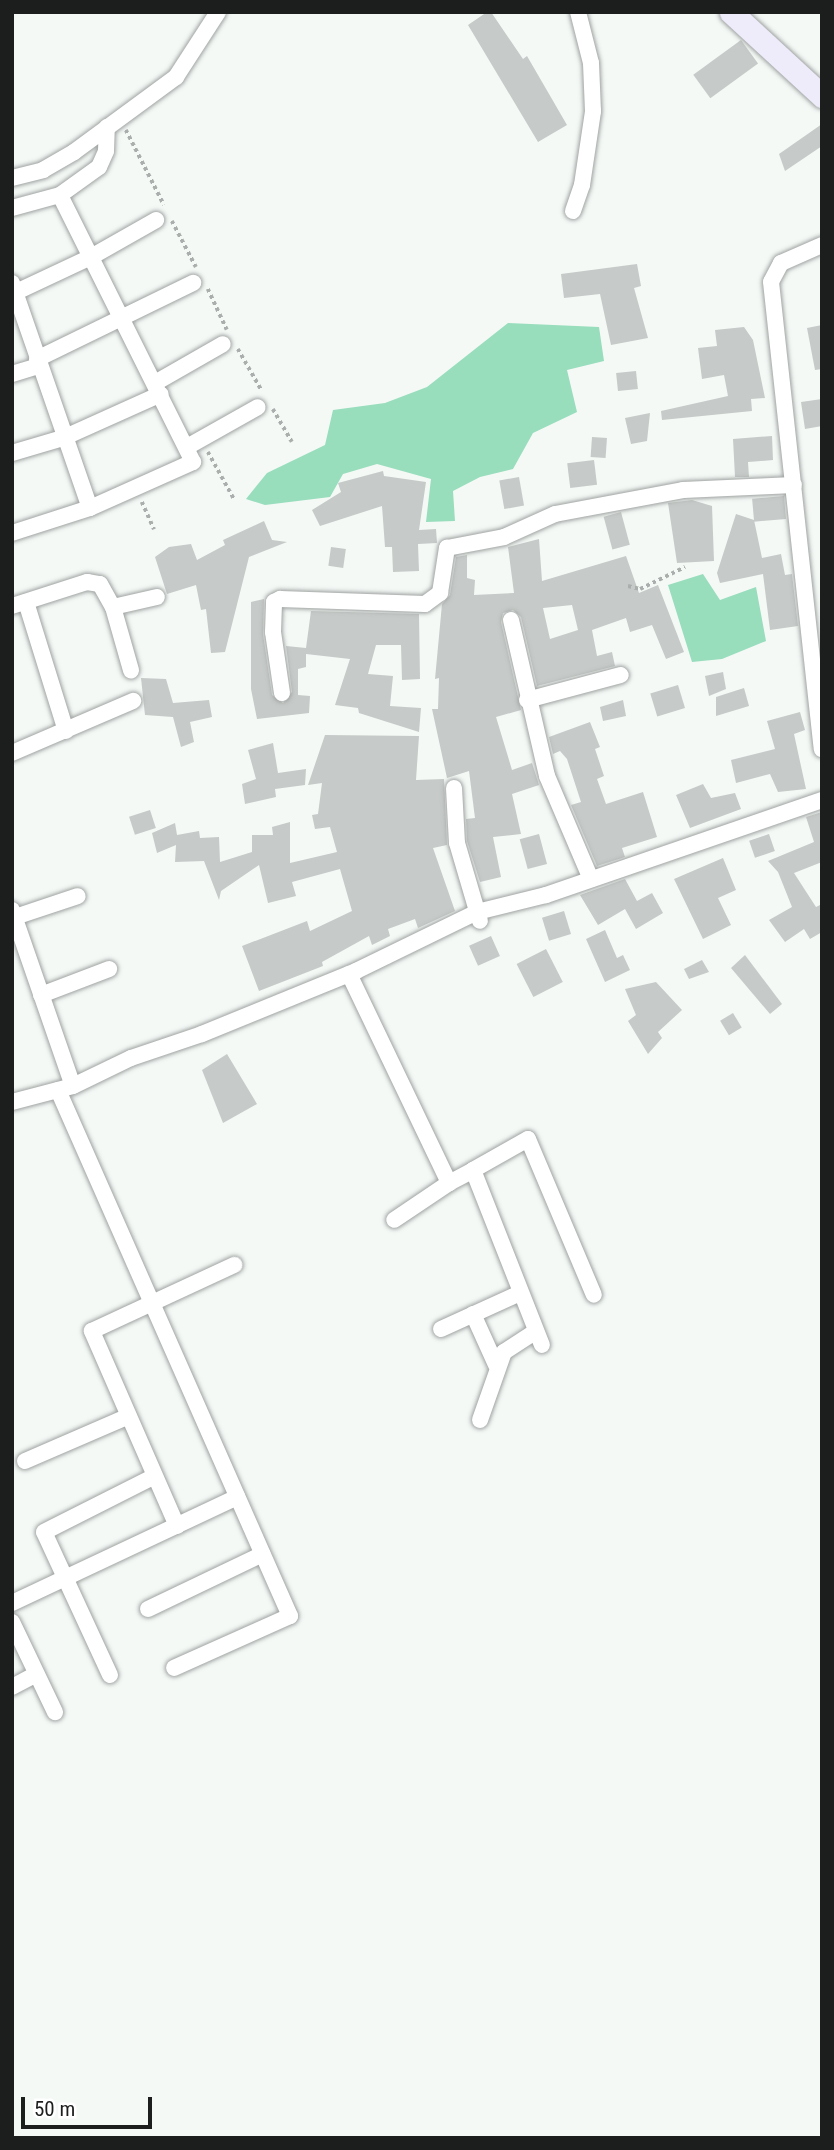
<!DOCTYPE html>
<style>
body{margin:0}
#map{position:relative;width:834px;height:2150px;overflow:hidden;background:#f4f9f6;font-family:"Roboto Condensed",sans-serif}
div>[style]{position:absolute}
.green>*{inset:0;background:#98ddbc}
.building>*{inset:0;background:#c6cac8;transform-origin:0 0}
.path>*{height:3.5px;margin-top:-1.75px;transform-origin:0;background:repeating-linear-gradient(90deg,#aaaeac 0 3.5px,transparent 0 7px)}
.roads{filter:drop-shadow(0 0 2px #9fa3a1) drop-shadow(0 0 2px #9fa3a1)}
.street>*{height:16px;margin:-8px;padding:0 8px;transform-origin:8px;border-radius:8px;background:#fff}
.secondary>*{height:23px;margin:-11.5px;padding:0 11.5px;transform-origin:11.5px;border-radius:11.5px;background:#eeecfb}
span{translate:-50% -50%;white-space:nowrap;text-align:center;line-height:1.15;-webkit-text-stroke:7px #fff;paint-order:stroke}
.frame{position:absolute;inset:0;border:14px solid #1c1e1d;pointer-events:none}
.scale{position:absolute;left:21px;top:2097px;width:131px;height:32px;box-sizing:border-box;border:4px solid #1c1e1d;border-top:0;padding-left:9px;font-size:21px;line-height:24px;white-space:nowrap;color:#1c1e1d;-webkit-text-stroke:5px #fff;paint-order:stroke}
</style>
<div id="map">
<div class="green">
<i style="clip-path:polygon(508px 323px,599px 327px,604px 361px,567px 370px,577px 412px,533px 433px,513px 469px,480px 477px,453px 491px,455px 521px,426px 522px,431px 479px,377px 464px,343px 474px,330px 497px,265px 505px,246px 499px,267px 473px,325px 445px,333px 410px,385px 403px,427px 387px)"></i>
<i style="clip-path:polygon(703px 574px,720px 600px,756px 587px,766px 641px,722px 659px,692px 662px,668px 585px)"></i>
</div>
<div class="building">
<i style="clip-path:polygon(487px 12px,491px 12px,523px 59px,527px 56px,567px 125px,538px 142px,468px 25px)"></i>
<i style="left:741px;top:40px;width:29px;height:59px;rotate:54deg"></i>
<i style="clip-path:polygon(822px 124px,822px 146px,785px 171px,779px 154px)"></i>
<i style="clip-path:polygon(637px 264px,641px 286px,634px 288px,648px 338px,611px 345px,600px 294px,564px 298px,561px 274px)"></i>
<i style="clip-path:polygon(822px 325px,822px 369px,815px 370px,807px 328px)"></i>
<i style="clip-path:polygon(744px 327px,753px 340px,765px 398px,751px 399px,752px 411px,662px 420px,661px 411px,728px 396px,724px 375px,702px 379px,698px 348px,717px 346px,715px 330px)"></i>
<i style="left:636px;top:371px;width:18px;height:20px;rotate:84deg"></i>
<i style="clip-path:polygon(822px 399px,822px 426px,805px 429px,801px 402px)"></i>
<i style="clip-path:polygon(650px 413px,647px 441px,631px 444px,625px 418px)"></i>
<i style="clip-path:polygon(772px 436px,773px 460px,748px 462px,749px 477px,735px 477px,733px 439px)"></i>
<i style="left:592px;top:437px;width:15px;height:20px;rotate:4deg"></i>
<i style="left:594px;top:460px;width:25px;height:27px;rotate:83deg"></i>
<i style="clip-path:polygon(383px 471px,384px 476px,426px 482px,419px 530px,436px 529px,437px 543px,418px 544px,419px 571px,393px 572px,392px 547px,385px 547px,382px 506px,320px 526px,312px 510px,341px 492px,338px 483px)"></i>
<i style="left:519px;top:477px;width:29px;height:20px;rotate:80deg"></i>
<i style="left:784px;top:496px;width:23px;height:32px;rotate:85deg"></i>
<i style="clip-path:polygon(692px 500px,712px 506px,714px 561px,677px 563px,668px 503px)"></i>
<i style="left:621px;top:512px;width:34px;height:18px;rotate:75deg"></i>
<i style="clip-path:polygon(736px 514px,754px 520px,762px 558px,781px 554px,785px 575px,792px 574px,798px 626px,770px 630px,763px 574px,720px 583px,717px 573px)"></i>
<i style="clip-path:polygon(264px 521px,272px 540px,287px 542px,249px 557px,225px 652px,211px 653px,206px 609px,201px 610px,196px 585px,167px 594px,155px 557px,169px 547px,191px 544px,197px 560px,225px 545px,223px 540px)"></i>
<i style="clip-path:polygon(evenodd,539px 539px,542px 581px,626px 556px,639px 593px,658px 585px,684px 652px,666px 659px,652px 625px,630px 632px,626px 618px,592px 630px,597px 656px,612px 652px,615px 666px,537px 686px,521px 617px,513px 610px,503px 613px,501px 622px,521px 710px,496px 717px,512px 770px,532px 763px,539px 785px,512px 794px,521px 834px,493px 837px,501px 877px,480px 882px,467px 841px,466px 819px,475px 818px,469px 771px,447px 778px,432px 709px,438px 709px,439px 678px,435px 679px,442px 604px,450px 595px,456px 557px,467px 555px,467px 578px,475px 580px,474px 595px,514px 593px,508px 547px,539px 539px,572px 605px,578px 630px,550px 639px,543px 608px,572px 605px)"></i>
<i style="left:331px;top:547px;width:15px;height:19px;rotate:8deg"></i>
<i style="clip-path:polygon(264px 599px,263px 634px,272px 695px,283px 703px,292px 692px,286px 646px,306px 648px,311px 611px,419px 614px,420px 679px,402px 680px,401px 645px,376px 645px,368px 674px,393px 676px,390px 706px,421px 708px,419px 732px,359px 713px,358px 708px,335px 705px,350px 659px,306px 654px,306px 667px,298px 669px,298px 695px,310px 696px,309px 713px,257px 719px,251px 689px,251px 602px)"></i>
<i style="clip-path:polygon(723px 672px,726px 689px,709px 696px,705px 676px)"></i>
<i style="clip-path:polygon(141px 678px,166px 679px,173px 703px,209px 700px,212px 717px,190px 722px,194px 742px,181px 747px,173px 717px,145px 715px)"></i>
<i style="left:678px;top:685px;width:24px;height:29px;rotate:73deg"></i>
<i style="clip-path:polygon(744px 688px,749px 706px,716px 716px,716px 697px)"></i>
<i style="clip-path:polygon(623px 700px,626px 716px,603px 721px,600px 707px)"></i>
<i style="clip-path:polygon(800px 712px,805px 730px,794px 734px,806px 789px,778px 792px,770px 774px,736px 783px,731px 760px,775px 749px,767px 721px)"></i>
<i style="clip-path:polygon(590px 722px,600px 747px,595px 749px,604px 776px,597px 779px,606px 804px,643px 792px,657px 837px,622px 848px,625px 857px,597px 866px,571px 805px,581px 802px,567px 759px,560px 751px,553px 754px,549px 737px)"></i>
<i style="clip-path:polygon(325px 735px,419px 736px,416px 780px,444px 779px,447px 845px,433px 848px,455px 911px,418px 928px,415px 919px,388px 929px,390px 936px,372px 945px,369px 936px,322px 962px,323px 966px,259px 991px,242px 946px,307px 921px,310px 931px,352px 911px,340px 869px,292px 882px,296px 896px,268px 903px,259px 865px,221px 891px,219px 900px,204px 861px,175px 862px,176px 845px,157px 853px,152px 833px,175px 823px,177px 835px,199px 831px,200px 838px,219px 837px,220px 862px,252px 852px,252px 835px,273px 835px,272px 827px,290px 822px,290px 863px,337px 852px,330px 827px,315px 829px,312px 815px,318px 814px,322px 783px,308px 785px)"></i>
<i style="clip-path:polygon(273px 743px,278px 773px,306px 769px,305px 785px,275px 789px,276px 797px,245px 804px,242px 784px,256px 779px,248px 750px)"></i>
<i style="clip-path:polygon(703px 784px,711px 798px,735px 793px,741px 809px,690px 828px,676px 795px)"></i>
<i style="left:150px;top:810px;width:19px;height:22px;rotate:72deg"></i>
<i style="clip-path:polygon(822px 812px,822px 862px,794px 873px,816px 907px,822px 904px,822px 932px,810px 939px,804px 929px,785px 942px,769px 920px,792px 907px,778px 872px,768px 861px,814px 842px,806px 817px)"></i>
<i style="left:539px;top:834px;width:31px;height:20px;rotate:75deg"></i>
<i style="left:769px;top:834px;width:18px;height:21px;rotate:71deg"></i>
<i style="clip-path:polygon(723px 858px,736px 890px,718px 898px,731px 925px,703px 939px,674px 879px)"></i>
<i style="clip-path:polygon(625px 879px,637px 901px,652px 893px,663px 913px,636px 929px,625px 909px,598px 925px,580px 895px)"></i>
<i style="left:564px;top:911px;width:24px;height:23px;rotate:73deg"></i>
<i style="clip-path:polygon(605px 930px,617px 958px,623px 955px,630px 970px,605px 982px,586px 939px)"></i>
<i style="left:491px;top:936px;width:22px;height:24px;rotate:66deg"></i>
<i style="left:546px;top:949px;width:37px;height:33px;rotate:63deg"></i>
<i style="clip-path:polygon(745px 955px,782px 1004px,770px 1014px,731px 968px)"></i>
<i style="clip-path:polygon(702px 960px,709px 972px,689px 979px,684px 969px)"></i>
<i style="clip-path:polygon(656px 982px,682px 1010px,658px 1032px,662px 1038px,648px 1054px,628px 1021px,636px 1015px,625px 989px)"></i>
<i style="left:733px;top:1013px;width:17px;height:15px;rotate:59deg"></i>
<i style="clip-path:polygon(227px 1054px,257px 1104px,223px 1123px,202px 1070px)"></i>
</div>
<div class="path">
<i style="left:126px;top:130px;width:84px;rotate:63.1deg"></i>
<i style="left:172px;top:221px;width:52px;rotate:62.4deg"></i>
<i style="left:208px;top:289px;width:45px;rotate:65.1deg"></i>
<i style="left:238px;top:349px;width:48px;rotate:60.3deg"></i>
<i style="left:273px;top:409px;width:38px;rotate:60deg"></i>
<i style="left:208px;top:452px;width:54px;rotate:61deg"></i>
<i style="left:142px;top:502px;width:30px;rotate:66deg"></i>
<i style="left:628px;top:586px;width:12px;rotate:14deg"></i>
<i style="left:640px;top:589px;width:50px;rotate:-26.1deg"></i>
</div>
<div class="roads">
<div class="street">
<i style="left:12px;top:178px;width:32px;rotate:-14deg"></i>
<i style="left:43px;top:170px;width:36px;rotate:-30deg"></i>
<i style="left:74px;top:152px;width:127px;rotate:-36.3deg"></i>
<i style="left:176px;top:77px;width:77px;rotate:-57.1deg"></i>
<i style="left:12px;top:208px;width:50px;rotate:-15.2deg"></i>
<i style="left:60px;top:195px;width:48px;rotate:-35.7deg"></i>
<i style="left:99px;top:167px;width:17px;rotate:-66deg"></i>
<i style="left:106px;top:151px;width:24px;rotate:-88deg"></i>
<i style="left:573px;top:211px;width:28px;rotate:-71deg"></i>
<i style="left:582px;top:185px;width:75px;rotate:-81.5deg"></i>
<i style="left:593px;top:111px;width:48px;rotate:-92.4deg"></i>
<i style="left:591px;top:63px;width:53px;rotate:-104.3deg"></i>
<i style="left:822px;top:245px;width:45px;rotate:156.3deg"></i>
<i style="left:781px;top:263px;width:21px;rotate:118deg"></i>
<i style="left:771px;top:282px;width:470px;rotate:83.8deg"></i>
<i style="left:12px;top:283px;width:238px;rotate:70.9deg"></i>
<i style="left:12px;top:294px;width:87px;rotate:-25.1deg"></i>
<i style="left:91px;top:257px;width:75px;rotate:-29.6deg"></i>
<i style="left:37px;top:359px;width:174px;rotate:-26deg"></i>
<i style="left:12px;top:374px;width:27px;rotate:-17deg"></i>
<i style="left:155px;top:383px;width:78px;rotate:-29.8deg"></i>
<i style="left:187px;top:447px;width:81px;rotate:-29.4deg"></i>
<i style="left:12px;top:453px;width:53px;rotate:-16.4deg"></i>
<i style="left:63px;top:438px;width:107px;rotate:-24.2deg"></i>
<i style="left:12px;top:533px;width:82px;rotate:-17.8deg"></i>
<i style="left:90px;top:508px;width:113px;rotate:-24.1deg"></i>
<i style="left:193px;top:462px;width:298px;rotate:-116.5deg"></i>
<i style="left:26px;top:602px;width:135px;rotate:72.8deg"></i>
<i style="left:12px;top:606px;width:79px;rotate:-17.7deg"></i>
<i style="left:87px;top:582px;width:13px;rotate:9deg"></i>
<i style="left:100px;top:584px;width:26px;rotate:61deg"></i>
<i style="left:113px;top:607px;width:66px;rotate:74.1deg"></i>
<i style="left:113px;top:607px;width:45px;rotate:-12.8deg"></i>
<i style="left:511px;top:620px;width:160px;rotate:77deg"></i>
<i style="left:547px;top:776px;width:112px;rotate:66.9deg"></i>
<i style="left:282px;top:693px;width:62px;rotate:-98.4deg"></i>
<i style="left:273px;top:632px;width:30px;rotate:-88deg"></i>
<i style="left:274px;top:602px;width:7px;rotate:-27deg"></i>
<i style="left:280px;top:599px;width:145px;rotate:2deg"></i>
<i style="left:425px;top:604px;width:19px;rotate:-36deg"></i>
<i style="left:440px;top:593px;width:46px;rotate:-81.2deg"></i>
<i style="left:447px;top:548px;width:58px;rotate:-10.9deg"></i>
<i style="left:504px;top:537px;width:56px;rotate:-24.3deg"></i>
<i style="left:555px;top:514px;width:130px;rotate:-10.6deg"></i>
<i style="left:683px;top:490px;width:111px;rotate:-2.6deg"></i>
<i style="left:527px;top:700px;width:97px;rotate:-14.9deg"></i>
<i style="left:12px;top:753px;width:132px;rotate:-23.3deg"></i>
<i style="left:454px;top:788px;width:55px;rotate:86.9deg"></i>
<i style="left:457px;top:843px;width:81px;rotate:73.6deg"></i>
<i style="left:12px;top:910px;width:186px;rotate:70.9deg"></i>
<i style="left:15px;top:917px;width:66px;rotate:-18.4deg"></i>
<i style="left:349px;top:974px;width:232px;rotate:64.4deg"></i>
<i style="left:449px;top:1183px;width:66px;rotate:146.1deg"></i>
<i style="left:41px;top:995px;width:73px;rotate:-20.9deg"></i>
<i style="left:58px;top:1090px;width:575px;rotate:66.2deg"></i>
<i style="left:290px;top:1616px;width:127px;rotate:155.9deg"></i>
<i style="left:12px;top:1102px;width:63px;rotate:-14.7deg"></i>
<i style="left:73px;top:1086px;width:64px;rotate:-25.8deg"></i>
<i style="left:131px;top:1058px;width:75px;rotate:-18.7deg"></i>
<i style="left:202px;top:1034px;width:166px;rotate:-22.2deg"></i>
<i style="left:356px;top:971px;width:135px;rotate:-26deg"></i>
<i style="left:477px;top:912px;width:71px;rotate:-13.8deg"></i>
<i style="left:546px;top:895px;width:292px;rotate:-19deg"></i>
<i style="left:473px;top:1170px;width:63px;rotate:-29.4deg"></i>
<i style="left:528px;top:1139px;width:169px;rotate:67.1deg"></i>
<i style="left:449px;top:1183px;width:27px;rotate:-28deg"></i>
<i style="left:473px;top:1170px;width:188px;rotate:68.5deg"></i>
<i style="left:473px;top:1314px;width:56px;rotate:65.7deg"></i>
<i style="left:441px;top:1329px;width:87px;rotate:-24.5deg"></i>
<i style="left:480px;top:1420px;width:72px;rotate:-70.6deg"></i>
<i style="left:504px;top:1352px;width:38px;rotate:-33deg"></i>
<i style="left:25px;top:1461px;width:113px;rotate:-23.4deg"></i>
<i style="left:177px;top:1526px;width:213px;rotate:-113.6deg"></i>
<i style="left:92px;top:1331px;width:157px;rotate:-24.9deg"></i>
<i style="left:12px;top:1603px;width:249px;rotate:-25.2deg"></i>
<i style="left:148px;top:1609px;width:127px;rotate:-25.6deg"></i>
<i style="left:12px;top:1622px;width:100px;rotate:64.5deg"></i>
<i style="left:110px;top:1675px;width:157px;rotate:-114.8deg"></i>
<i style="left:44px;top:1532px;width:124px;rotate:-26.8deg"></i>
<i style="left:12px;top:1687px;width:27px;rotate:-28deg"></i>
</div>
<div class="secondary">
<i style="left:731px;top:12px;width:124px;rotate:42.7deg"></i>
</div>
</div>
<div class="frame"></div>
<div class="scale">50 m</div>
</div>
